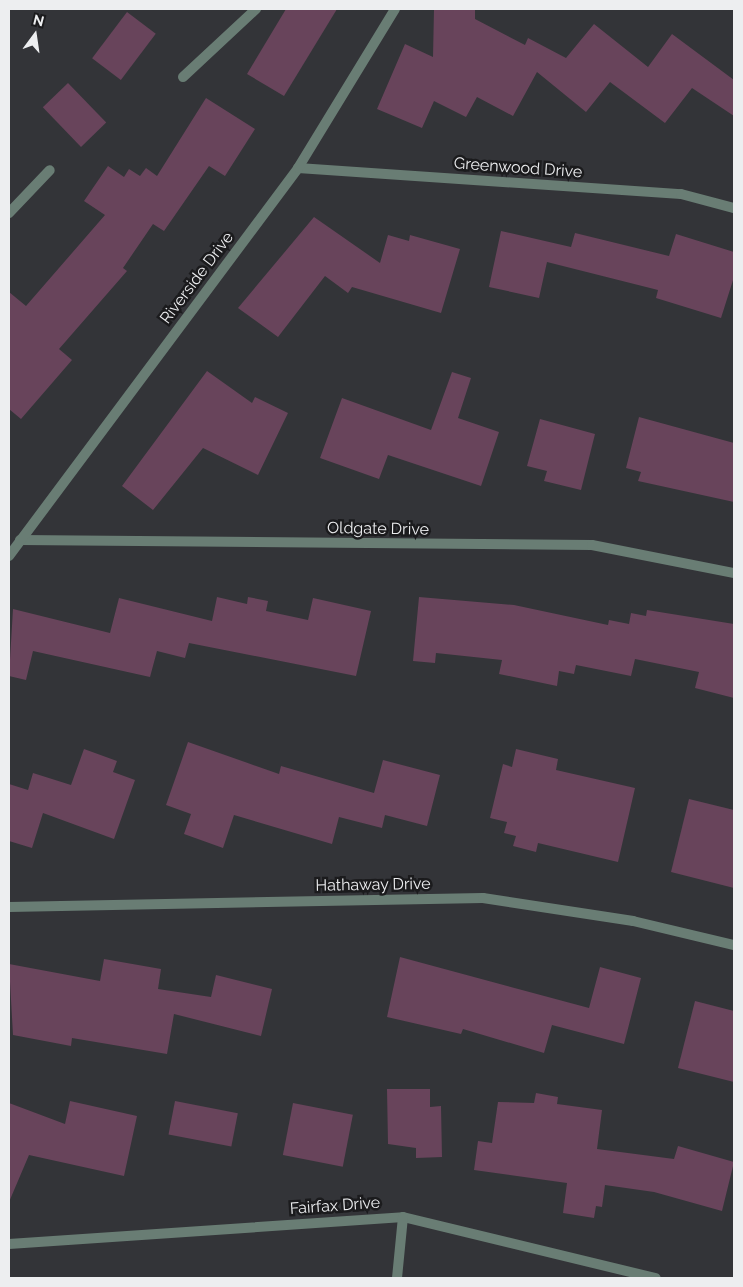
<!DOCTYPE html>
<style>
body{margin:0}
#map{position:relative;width:743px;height:1287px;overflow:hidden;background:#333438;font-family:Raleway,sans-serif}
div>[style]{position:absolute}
.building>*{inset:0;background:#68445b;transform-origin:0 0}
.service>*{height:10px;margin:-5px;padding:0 5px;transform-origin:5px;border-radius:5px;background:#697d74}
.minor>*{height:10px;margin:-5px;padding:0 5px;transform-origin:5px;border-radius:5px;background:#697d74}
span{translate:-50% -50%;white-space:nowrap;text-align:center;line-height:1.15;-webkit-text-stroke:5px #1b1b1d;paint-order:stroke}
.street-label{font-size:16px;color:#edeef0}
.frame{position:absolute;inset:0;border:10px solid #edeef0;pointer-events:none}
.north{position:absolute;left:10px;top:10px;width:50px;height:50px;-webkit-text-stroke:4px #1b1b1d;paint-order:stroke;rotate:14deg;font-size:14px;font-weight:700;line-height:20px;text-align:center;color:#edeef0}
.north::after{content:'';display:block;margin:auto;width:18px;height:22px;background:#edeef0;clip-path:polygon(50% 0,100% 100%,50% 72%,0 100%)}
</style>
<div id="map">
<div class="building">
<i style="clip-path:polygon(286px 9px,337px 9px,284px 96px,247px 74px)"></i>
<i style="clip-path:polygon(434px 9px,475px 9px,475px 19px,525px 45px,528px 38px,566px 58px,594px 24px,648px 67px,672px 34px,734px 80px,734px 116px,692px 88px,665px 123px,610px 82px,586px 112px,537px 72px,513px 116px,477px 97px,466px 117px,434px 101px,422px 128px,377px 109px,405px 44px,433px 57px)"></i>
<i style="left:127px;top:12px;width:36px;height:58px;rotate:37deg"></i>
<i style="left:68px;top:83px;width:55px;height:35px;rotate:46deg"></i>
<i style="clip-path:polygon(206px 98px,255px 129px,225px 176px,209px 166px,164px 231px,153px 224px,123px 268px,127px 271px,59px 349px,72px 360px,21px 419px,9px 409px,9px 292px,26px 306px,105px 215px,84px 201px,108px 166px,124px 177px,129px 169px,140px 176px,146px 168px,157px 176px)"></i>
<i style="clip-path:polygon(314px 217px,380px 263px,388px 235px,409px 241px,410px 235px,460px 249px,441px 313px,352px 287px,348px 293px,325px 276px,278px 337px,238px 308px)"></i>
<i style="clip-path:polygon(501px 231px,571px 247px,575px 233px,669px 256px,676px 234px,734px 252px,734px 277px,721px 318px,656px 298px,658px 290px,547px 262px,539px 298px,489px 287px)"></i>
<i style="clip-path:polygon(207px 371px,252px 403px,255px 397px,288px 413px,258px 475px,203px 448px,153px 510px,122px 486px)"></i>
<i style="clip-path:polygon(452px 372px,471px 378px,458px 418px,499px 432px,481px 486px,388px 455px,379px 479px,320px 458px,342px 398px,431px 430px)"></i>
<i style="clip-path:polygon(639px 417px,734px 443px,734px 502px,638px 481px,641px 472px,626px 468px)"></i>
<i style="clip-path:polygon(540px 419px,595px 434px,581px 490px,544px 481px,547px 471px,527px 466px)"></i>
<i style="clip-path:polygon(217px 597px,247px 604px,248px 597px,268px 601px,266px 611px,308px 620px,313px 598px,371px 611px,356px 676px,189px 643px,185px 658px,157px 651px,150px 677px,33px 651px,26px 680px,9px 676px,13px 609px,110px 633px,119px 598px,212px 621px)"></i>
<i style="clip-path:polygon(419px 597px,514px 605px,608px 625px,609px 620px,629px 624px,631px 613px,646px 616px,647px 610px,734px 624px,734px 698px,695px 688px,699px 672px,635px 659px,631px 676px,576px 665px,574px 674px,559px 671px,557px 686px,499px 674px,502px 660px,436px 653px,435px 663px,413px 661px)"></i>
<i style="clip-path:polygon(188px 742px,279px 774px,281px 766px,374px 793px,383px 760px,440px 775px,427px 826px,385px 815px,382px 828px,339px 817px,332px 844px,234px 815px,223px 848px,184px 834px,191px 814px,166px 805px)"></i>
<i style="clip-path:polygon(84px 749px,117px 761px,113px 772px,135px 780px,114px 839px,43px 813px,32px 848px,9px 841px,9px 784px,28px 790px,33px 773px,71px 785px)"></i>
<i style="clip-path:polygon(516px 749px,558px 759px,556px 770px,635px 788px,618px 862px,538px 843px,536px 852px,513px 846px,516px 836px,504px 833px,507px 822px,490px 818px,503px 764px,512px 767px)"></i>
<i style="clip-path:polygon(689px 799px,734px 810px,734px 888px,671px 872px)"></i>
<i style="clip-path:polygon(400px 957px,589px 1008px,600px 967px,641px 978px,624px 1044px,552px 1025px,544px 1053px,463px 1029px,461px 1034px,387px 1017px)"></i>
<i style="clip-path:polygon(104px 959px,161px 969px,158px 989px,211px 997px,216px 975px,272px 989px,261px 1036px,174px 1014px,167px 1054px,72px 1038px,71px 1046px,13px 1035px,9px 964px,100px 981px)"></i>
<i style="clip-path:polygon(695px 1001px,734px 1011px,734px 1082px,678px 1068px)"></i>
<i style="clip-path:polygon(387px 1089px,430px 1089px,430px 1107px,441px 1106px,442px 1157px,416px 1158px,416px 1148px,388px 1144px)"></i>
<i style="clip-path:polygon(536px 1093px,558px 1097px,557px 1104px,602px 1110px,597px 1149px,674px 1159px,678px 1146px,734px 1162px,722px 1211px,654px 1192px,605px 1185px,602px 1207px,596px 1206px,594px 1218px,563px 1213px,567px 1183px,474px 1170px,478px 1141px,492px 1143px,498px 1102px,534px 1103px)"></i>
<i style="clip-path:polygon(70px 1101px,137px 1116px,124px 1176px,29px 1155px,9px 1202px,9px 1103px,65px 1124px)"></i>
<i style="left:175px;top:1101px;width:64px;height:34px;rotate:11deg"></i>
<i style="left:293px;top:1103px;width:61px;height:53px;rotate:11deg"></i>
</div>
<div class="service">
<i style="left:183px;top:77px;width:100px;rotate:-43deg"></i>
</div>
<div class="minor">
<i style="left:298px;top:168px;width:384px;rotate:3.9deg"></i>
<i style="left:681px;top:194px;width:55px;rotate:14.8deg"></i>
<i style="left:9px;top:213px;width:59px;rotate:-46.4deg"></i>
<i style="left:20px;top:540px;width:572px;rotate:0.5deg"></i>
<i style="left:592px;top:545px;width:145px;rotate:11.2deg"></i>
<i style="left:9px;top:556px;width:484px;rotate:-53.3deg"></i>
<i style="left:298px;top:168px;width:186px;rotate:-58.6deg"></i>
<i style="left:9px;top:907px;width:474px;rotate:-1.1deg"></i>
<i style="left:483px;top:898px;width:152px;rotate:8.7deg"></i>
<i style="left:633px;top:921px;width:104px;rotate:13.4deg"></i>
<i style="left:9px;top:1244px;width:395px;rotate:-3.9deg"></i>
<i style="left:403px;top:1217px;width:260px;rotate:13.6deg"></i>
<i style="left:397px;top:1278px;width:61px;rotate:-84.4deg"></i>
</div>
<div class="street-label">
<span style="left:518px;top:168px;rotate:4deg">Greenwood Drive</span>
<span style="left:197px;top:278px;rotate:-53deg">Riverside Drive</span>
<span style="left:378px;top:529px;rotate:1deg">Oldgate Drive</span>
<span style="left:373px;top:885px;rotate:-1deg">Hathaway Drive</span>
<span style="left:335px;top:1206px;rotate:-4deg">Fairfax Drive</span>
</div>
<div class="frame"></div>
<div class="north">N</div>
</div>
